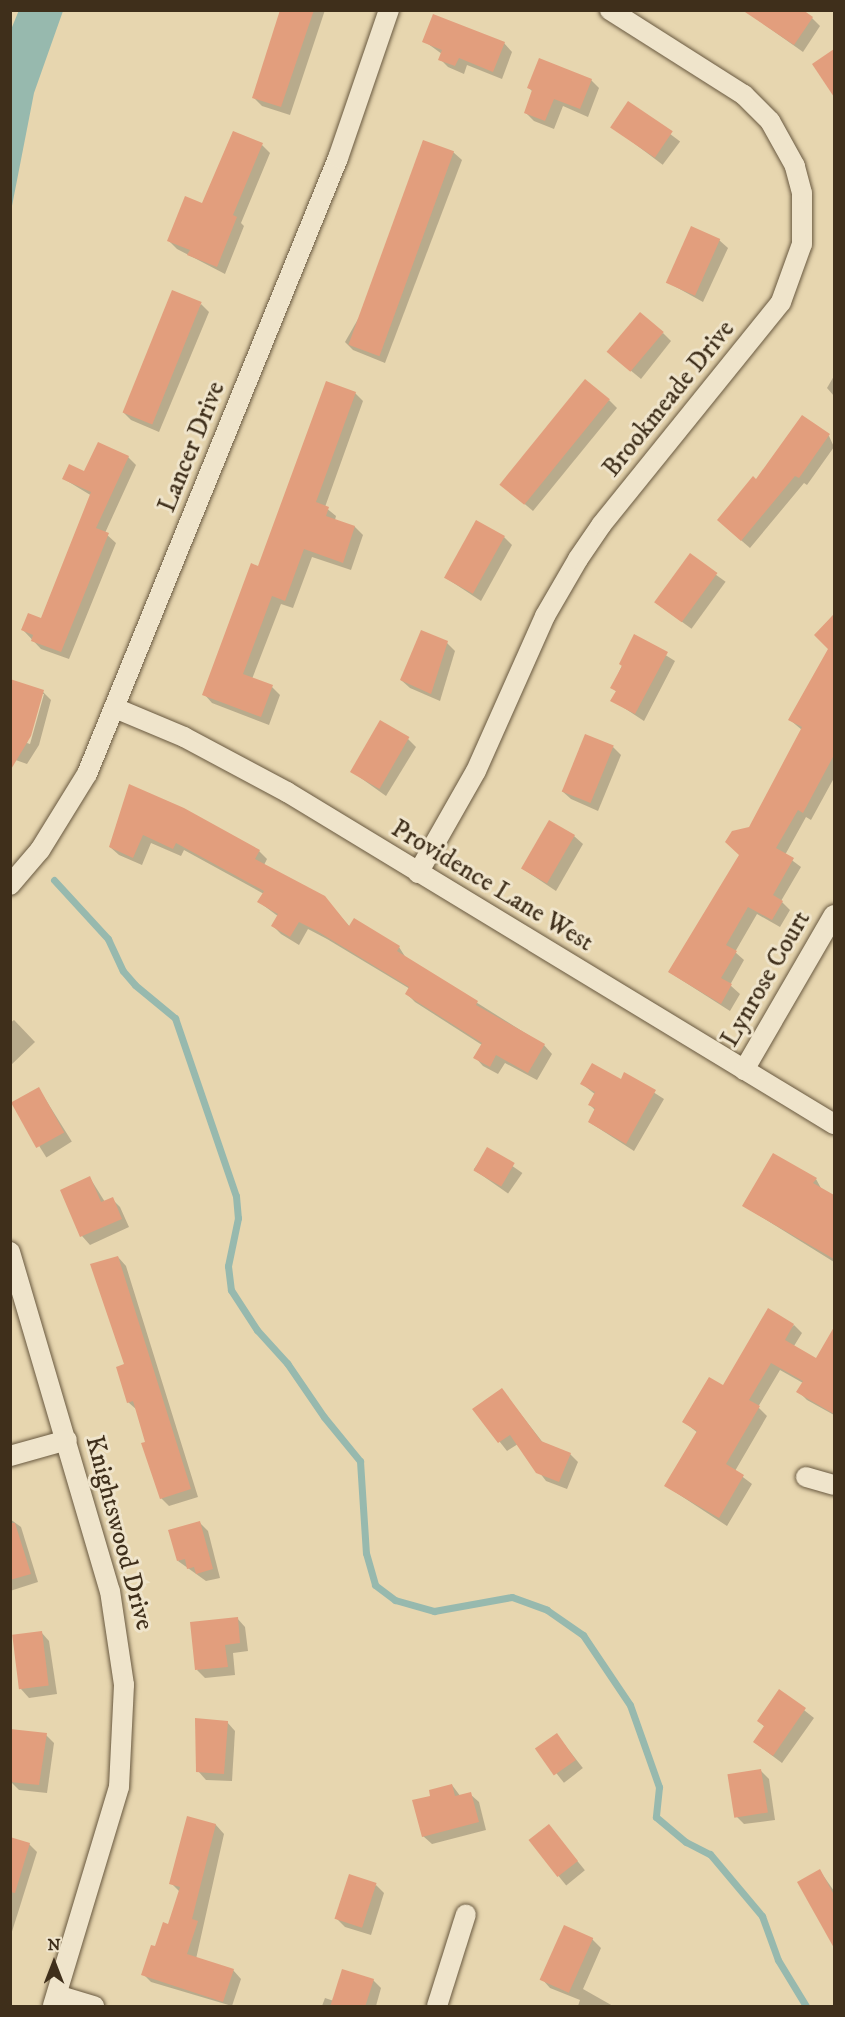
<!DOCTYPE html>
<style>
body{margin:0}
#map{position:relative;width:845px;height:2017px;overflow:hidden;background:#e7d6af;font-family:"IM FELL DW Pica",serif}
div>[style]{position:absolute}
.water>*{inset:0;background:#97b9ae}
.shadow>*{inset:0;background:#0003;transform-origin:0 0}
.stream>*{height:7px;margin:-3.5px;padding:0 3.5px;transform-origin:3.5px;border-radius:3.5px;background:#97b9ae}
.building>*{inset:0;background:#e29e7d;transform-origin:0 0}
.roads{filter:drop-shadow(0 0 2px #695940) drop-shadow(0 0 2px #695940)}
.minor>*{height:20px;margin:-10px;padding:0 10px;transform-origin:10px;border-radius:10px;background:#efe4cb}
span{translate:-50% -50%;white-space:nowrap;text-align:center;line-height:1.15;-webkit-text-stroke:6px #efe4cb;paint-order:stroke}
.street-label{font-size:26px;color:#3f2f1b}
.frame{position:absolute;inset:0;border:12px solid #3f2f1b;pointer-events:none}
.north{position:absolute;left:24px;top:1933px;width:60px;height:60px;-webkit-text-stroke:4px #efe4cb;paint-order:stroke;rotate:0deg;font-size:16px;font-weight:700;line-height:24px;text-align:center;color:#3f2f1b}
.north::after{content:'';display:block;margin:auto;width:21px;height:27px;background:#3f2f1b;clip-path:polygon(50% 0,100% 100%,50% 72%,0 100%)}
</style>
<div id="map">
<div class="water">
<i style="clip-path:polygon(19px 10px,63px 11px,34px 93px,11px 211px,10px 32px)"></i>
</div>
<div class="shadow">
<i style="clip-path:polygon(282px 10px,325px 10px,290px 115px,262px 106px,253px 97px)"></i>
<i style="clip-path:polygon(748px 13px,812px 18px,820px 26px,803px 52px)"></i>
<i style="clip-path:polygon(424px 41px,504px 43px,512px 52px,502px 79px,467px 65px,464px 74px,448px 67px,440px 59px,442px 54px)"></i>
<i style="clip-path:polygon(834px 51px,834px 95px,814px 64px)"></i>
<i style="clip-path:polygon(591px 80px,599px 88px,588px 117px,563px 106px,554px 129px,534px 121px,525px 112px,533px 92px,529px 88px)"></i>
<i style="left:629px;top:103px;width:64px;height:29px;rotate:37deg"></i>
<i style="clip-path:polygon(262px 145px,270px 153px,241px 223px,244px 226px,225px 274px,177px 249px,169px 241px)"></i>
<i style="clip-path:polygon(453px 152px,462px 160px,385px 363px,353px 350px,345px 342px)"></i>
<i style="clip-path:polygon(719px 240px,728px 248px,703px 302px,667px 282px)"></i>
<i style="clip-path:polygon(201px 304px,209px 312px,159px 432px,131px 420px,123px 412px)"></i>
<i style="clip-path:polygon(663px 333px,671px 341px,641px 379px,618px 360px)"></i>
<i style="clip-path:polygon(834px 376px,834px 396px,827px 388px)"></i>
<i style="clip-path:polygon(355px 393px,363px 401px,325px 507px,336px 516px,335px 520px,355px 527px,363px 535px,351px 570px,312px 557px,293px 608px,281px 604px,252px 679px,272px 687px,280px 695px,269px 725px,212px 703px,204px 694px,259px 568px)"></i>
<i style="clip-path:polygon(609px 400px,617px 408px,533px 511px,501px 484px)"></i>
<i style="clip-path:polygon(803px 417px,829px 436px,834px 447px,807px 485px,804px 483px,750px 548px,727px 528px)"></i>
<i style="clip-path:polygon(128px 457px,136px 465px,105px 533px,116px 543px,69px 659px,41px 649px,23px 630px,42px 620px,92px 496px,64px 479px)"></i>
<i style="clip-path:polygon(504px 537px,512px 545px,481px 601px,446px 578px)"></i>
<i style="left:690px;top:556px;width:44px;height:58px;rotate:36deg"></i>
<i style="clip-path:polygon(834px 614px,834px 653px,816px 635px)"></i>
<i style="clip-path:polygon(635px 636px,675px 661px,644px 721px,612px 700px,617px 692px,612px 688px)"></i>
<i style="clip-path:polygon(447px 643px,455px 651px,440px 701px,410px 688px,401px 680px)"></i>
<i style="clip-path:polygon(817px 672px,834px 682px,834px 778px,811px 820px,806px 817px,785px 855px,801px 867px,781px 901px,790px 910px,780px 927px,757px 914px,735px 952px,744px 960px,730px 985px,740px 994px,730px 1011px,669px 972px,741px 855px,750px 828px,802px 730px,790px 720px)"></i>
<i style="clip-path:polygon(evenodd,13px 681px,43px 692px,51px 700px,39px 745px,27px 764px,10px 758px,13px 681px,41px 694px,44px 694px,30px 744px,27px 743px,41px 694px)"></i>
<i style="clip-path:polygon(408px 739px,416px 747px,386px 796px,351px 771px)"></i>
<i style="clip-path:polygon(613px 747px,621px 755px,598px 811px,571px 799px,562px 791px)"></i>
<i style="clip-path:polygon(130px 786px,259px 851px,267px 859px,264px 865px,324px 897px,350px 927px,399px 947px,406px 958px,544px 1045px,552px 1054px,537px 1080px,505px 1063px,498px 1074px,483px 1066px,475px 1057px,482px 1045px,415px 1002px,407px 994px,410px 989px,327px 939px,308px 929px,299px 945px,281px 934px,273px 926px,279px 917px,259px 902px,264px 894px,184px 850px,181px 856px,151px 843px,142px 865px,119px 855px,110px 847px)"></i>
<i style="clip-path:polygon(574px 836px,583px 844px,556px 891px,523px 869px)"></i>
<i style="clip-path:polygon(14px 1020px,35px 1042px,10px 1066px,10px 1023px)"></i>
<i style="clip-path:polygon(625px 1074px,664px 1099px,634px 1151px,589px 1122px,596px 1111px,590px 1105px,596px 1095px,582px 1084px,621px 1081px)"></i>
<i style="left:39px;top:1089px;width:62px;height:30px;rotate:58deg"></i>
<i style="left:488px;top:1149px;width:42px;height:25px;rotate:35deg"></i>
<i style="clip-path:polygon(90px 1178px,105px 1202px,112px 1199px,120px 1207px,129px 1227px,90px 1245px,82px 1236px,62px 1191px)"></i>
<i style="clip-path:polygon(816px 1179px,822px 1190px,834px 1197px,834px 1262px,744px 1206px)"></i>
<i style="clip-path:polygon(118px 1257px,126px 1266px,198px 1497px,169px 1506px,161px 1498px,137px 1410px,128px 1402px)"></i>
<i style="clip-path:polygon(794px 1325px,802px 1333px,794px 1346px,817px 1360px,828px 1341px,834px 1344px,834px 1415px,807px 1400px,798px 1391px,803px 1383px,780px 1370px,758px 1407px,767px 1416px,735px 1471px,752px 1484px,727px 1526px,666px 1486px,698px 1433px,684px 1422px)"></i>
<i style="clip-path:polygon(502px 1390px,544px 1444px,570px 1454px,578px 1462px,567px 1489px,546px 1481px,518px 1444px,507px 1451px,474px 1409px)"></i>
<i style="clip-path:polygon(10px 1519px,21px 1527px,38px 1582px,10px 1591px)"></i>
<i style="clip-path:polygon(200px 1523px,208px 1531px,220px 1578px,206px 1581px,178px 1561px)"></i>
<i style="clip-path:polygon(237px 1618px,245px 1627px,248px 1651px,233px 1653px,235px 1675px,205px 1678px,197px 1670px)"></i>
<i style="clip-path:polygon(41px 1632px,49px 1641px,57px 1694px,29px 1698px,21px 1689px)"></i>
<i style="clip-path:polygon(780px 1691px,814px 1718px,782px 1763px,754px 1742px,765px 1727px,759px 1721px)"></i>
<i style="clip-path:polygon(227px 1722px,235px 1731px,232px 1781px,206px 1780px,198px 1771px)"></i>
<i style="clip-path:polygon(46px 1735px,54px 1743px,47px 1793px,19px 1790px,11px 1782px)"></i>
<i style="left:557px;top:1735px;width:42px;height:24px;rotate:52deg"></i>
<i style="clip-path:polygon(761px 1771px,769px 1779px,775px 1820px,744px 1824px,736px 1816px)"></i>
<i style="clip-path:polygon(452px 1785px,461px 1797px,470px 1794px,479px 1802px,486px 1830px,432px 1844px,423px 1836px)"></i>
<i style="clip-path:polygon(188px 1818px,216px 1825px,224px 1834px,196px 1959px,233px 1970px,241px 1979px,232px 2006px,151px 1982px,143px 1974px,169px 1926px,180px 1892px,171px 1883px)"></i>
<i style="left:549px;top:1826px;width:57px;height:24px;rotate:51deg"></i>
<i style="clip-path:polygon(10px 1840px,29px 1844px,37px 1852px,10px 1938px)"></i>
<i style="clip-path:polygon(820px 1871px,834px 1891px,834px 1939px,827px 1932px)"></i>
<i style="clip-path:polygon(376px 1885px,384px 1893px,371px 1935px,345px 1927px,336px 1918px)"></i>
<i style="clip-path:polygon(565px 1927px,592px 1939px,601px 1948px,583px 1989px,613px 2006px,578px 2006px,580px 2000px,550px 1988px,542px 1979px)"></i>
<i style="clip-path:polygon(373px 1980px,381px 1988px,376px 2006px,322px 2006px,325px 1998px,334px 2001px)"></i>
</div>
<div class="stream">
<i style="left:54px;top:880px;width:80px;rotate:47.5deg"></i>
<i style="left:108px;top:939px;width:35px;rotate:65deg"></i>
<i style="left:123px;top:971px;width:18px;rotate:49deg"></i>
<i style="left:135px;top:985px;width:52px;rotate:39.5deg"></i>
<i style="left:175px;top:1018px;width:188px;rotate:71.1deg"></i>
<i style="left:236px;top:1196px;width:22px;rotate:85deg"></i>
<i style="left:238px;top:1218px;width:49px;rotate:101.8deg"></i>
<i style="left:228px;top:1266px;width:24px;rotate:83deg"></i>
<i style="left:231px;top:1290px;width:48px;rotate:57deg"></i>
<i style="left:257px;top:1330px;width:45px;rotate:47.7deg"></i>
<i style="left:287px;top:1363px;width:65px;rotate:55.6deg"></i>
<i style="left:324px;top:1417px;width:57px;rotate:50.7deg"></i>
<i style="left:360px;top:1461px;width:92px;rotate:86.3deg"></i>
<i style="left:366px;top:1553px;width:33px;rotate:74deg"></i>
<i style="left:375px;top:1585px;width:25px;rotate:37deg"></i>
<i style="left:395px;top:1600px;width:41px;rotate:15.8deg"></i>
<i style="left:434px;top:1611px;width:79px;rotate:-10.2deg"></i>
<i style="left:512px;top:1597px;width:37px;rotate:20deg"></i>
<i style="left:547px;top:1610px;width:44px;rotate:34.8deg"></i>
<i style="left:583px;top:1635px;width:84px;rotate:56.1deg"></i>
<i style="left:630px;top:1705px;width:87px;rotate:70.5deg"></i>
<i style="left:659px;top:1787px;width:30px;rotate:96deg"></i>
<i style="left:656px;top:1817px;width:39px;rotate:40deg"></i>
<i style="left:686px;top:1842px;width:27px;rotate:27deg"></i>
<i style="left:710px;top:1854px;width:81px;rotate:50deg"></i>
<i style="left:762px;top:1916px;width:47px;rotate:70deg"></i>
<i style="left:778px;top:1960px;width:54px;rotate:58.7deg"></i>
</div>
<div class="building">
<i style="clip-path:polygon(280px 10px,314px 10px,281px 107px,252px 98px)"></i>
<i style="clip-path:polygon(742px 10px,803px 10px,813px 17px,794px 45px)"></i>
<i style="clip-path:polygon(433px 14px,505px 42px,493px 72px,459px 58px,455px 66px,438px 60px,442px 50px,422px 42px)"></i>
<i style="clip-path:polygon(834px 49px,834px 97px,812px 64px)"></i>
<i style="clip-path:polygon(539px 58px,592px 79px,580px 109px,554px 99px,545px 121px,524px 113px,532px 90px,527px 88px)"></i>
<i style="left:628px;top:101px;width:54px;height:32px;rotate:34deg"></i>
<i style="clip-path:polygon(233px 131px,263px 143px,233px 215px,237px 217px,217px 267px,187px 255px,190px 250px,167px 241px,185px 196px,202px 203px)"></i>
<i style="left:423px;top:140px;width:33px;height:218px;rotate:20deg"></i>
<i style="left:691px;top:226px;width:32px;height:62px;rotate:24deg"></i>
<i style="left:172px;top:290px;width:32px;height:132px;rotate:22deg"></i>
<i style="left:640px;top:312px;width:31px;height:52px;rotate:40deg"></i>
<i style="left:585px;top:379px;width:32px;height:136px;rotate:39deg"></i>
<i style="clip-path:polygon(326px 381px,356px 392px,316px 502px,329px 507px,326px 516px,355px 526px,343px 563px,304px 549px,285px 601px,272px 596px,243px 674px,273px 685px,261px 717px,202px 695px,251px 563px,258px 566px)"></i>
<i style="clip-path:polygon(802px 415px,830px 434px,799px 478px,795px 476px,741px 541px,717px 520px,753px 476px,756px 479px)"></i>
<i style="clip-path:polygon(98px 442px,129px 456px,96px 528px,109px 533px,61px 652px,31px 641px,33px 635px,21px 630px,28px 613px,41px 618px,91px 492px,62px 479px,69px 464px,84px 471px)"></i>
<i style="left:476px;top:520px;width:33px;height:66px;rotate:29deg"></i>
<i style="left:690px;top:553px;width:34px;height:61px;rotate:36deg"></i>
<i style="clip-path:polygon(834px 614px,834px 755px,803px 813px,798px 810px,776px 848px,794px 858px,773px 895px,783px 901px,772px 920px,748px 907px,726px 945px,737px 951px,721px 978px,732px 984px,721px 1004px,668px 972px,739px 855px,725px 842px,732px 831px,749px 827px,802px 727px,788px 720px,828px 649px,814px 635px)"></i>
<i style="clip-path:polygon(421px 630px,448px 641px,431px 694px,400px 680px)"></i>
<i style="clip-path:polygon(634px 634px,668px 652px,635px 714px,610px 701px,616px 691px,610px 688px,622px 666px,619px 664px)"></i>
<i style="clip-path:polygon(10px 679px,44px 690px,31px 736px,10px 771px)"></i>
<i style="left:380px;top:720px;width:34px;height:60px;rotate:30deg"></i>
<i style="left:585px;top:734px;width:31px;height:62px;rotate:22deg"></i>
<i style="clip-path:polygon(129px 784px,184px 808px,260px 850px,255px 859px,325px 896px,349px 926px,354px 918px,400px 946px,397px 951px,478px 1001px,476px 1005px,545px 1044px,528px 1073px,496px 1055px,490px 1067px,473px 1058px,482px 1043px,405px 994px,409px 987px,317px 931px,299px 922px,290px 937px,271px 926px,278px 914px,257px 902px,264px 891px,176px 843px,173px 849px,143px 835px,133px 858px,109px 847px)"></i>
<i style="left:549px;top:820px;width:30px;height:56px;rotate:30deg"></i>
<i style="clip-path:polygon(592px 1063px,621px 1079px,624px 1072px,656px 1090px,626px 1144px,588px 1122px,595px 1108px,588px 1105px,595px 1092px,580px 1084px)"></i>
<i style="left:39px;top:1087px;width:52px;height:32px;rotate:61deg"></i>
<i style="left:487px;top:1147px;width:32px;height:27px;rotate:30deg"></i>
<i style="clip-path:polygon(773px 1153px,817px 1178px,813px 1183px,834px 1195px,834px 1259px,742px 1206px)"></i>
<i style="clip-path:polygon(90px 1176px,101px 1202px,113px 1197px,122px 1219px,80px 1237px,60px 1190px)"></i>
<i style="clip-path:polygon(118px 1256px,191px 1489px,160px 1499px,141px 1443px,145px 1442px,133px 1401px,127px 1403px,116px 1367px,124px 1364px,90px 1264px)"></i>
<i style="clip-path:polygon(768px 1308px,794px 1324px,785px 1340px,816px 1358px,834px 1327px,834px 1414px,796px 1392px,803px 1381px,771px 1363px,749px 1400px,760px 1406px,726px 1464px,744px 1475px,719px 1518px,664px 1486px,697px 1431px,682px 1422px,709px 1377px,723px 1385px)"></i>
<i style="clip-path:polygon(502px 1388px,541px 1441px,571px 1453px,559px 1482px,536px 1473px,510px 1435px,498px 1443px,472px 1409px)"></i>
<i style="clip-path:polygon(200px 1521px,213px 1569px,196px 1574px,194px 1567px,187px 1569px,185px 1559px,177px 1561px,168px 1530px)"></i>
<i style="clip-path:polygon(10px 1523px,15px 1523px,31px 1574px,10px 1580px)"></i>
<i style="clip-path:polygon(238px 1617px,240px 1643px,225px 1645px,228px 1667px,195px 1670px,190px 1622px)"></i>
<i style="left:42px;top:1631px;width:55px;height:30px;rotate:83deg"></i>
<i style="clip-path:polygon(779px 1689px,806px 1708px,773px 1756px,753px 1742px,764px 1726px,757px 1721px)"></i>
<i style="clip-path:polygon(195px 1718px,228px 1721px,224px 1774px,196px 1772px)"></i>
<i style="clip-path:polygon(10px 1729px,47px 1733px,39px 1785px,10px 1782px)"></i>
<i style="left:557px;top:1733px;width:33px;height:27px;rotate:55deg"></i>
<i style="left:761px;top:1769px;width:44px;height:34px;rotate:81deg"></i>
<i style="clip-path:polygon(452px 1784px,455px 1796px,471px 1792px,479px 1822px,422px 1837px,412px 1800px,430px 1796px,429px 1790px)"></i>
<i style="clip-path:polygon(187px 1816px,216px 1824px,192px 1919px,198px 1921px,187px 1954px,234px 1969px,223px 2002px,141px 1975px,151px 1945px,155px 1946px,163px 1922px,168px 1924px,180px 1887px,169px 1884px)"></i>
<i style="left:549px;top:1824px;width:47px;height:26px;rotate:52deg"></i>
<i style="clip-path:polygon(10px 1837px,30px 1843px,15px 1893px,10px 1892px)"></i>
<i style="clip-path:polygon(820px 1869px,834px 1895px,834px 1948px,797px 1882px)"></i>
<i style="left:349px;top:1874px;width:29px;height:47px;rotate:18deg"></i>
<i style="left:564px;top:1925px;width:32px;height:60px;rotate:24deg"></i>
<i style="clip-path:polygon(342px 1969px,374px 1979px,365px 2007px,330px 2007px)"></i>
</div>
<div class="roads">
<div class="minor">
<i style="left:115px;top:708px;width:75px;rotate:22.8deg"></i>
<i style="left:184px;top:737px;width:117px;rotate:28.1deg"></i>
<i style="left:287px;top:792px;width:640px;rotate:31.26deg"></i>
<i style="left:418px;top:873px;width:117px;rotate:-60.4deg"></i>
<i style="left:476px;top:771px;width:170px;rotate:-66deg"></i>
<i style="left:545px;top:616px;width:66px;rotate:-59.9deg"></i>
<i style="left:578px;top:559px;width:42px;rotate:-55.6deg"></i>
<i style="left:602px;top:524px;width:285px;rotate:-51.1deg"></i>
<i style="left:781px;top:302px;width:62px;rotate:-70.1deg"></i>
<i style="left:802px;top:244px;width:51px;rotate:-90deg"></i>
<i style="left:802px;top:193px;width:28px;rotate:-105deg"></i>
<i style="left:795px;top:166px;width:51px;rotate:-119.1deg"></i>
<i style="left:770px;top:121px;width:37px;rotate:-135deg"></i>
<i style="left:744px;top:95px;width:159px;rotate:-147.6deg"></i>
<i style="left:10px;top:885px;width:46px;rotate:-49.4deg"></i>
<i style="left:40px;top:850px;width:89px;rotate:-58.3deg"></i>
<i style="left:87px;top:774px;width:665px;rotate:-67.83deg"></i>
<i style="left:338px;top:158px;width:157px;rotate:-71deg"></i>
<i style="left:744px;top:1070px;width:179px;rotate:-59.9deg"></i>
<i style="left:10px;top:1252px;width:353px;rotate:73.6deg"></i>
<i style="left:110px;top:1591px;width:95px;rotate:81.5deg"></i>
<i style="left:124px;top:1685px;width:102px;rotate:92.8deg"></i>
<i style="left:119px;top:1787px;width:229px;rotate:106.8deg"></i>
<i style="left:10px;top:1456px;width:59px;rotate:-15.7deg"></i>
<i style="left:806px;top:1477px;width:29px;rotate:16deg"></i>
<i style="left:57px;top:1995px;width:39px;rotate:17deg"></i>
<i style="left:437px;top:2006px;width:96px;rotate:-72.5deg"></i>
</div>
</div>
<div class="street-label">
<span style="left:669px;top:399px;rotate:-51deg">Brookmeade Drive</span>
<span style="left:192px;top:447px;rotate:-68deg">Lancer Drive</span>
<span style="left:492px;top:886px;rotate:31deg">Providence Lane West</span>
<span style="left:766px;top:979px;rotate:-60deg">Lynrose Court</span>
<span style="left:119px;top:1533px;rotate:75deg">Knightswood Drive</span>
</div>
<div class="frame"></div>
<div class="north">N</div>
</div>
